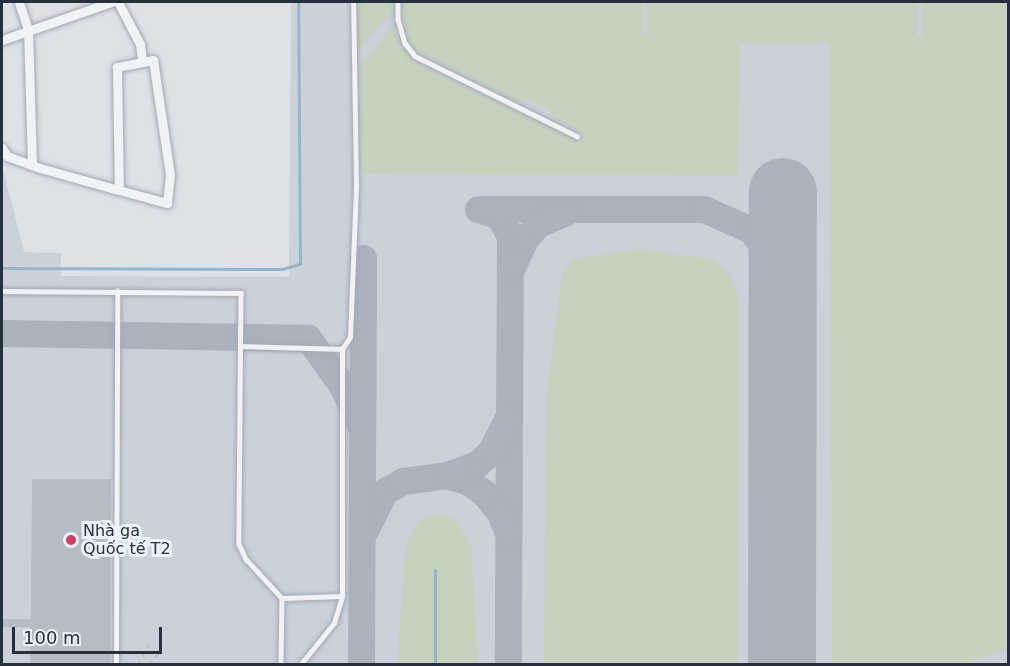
<!DOCTYPE html>
<meta charset="utf-8">
<style>
body{margin:0}
#map{position:relative;width:1010px;height:666px;overflow:hidden;background:#dde2e7;font-family:"DejaVu Sans",sans-serif}
div>[style]{position:absolute}
.built>*{inset:0;background:#cbd1d9}
.green>*{inset:0;background:#c5d2be}
.stream>*{height:3px;margin:-1.5px;padding:0 1.5px;transform-origin:1.5px;border-radius:1.5px;background:#97b4c9}
.taxiway>*{height:27px;margin:-13.5px;padding:0 13.5px;transform-origin:13.5px;border-radius:13.5px;background:#aab2bc}
.runway>*{height:68px;margin:-34px;padding:0 34px;transform-origin:34px;border-radius:34px;background:#aab2bc}
.building>*{inset:0;background:#b4bcc4}
.path>*{height:1.5px;margin-top:-0.75px;transform-origin:0;background:repeating-linear-gradient(90deg,#bbc0c6 0 4.5px,transparent 0 9px)}
.roads{filter:drop-shadow(0 0 2px #a2a9b1) drop-shadow(0 0 2px #a2a9b1)}
.service>*{height:4.5px;margin:-2.25px;padding:0 2.25px;transform-origin:2.25px;border-radius:2.25px;background:#f0f2f6}
.minor>*{height:9px;margin:-4.5px;padding:0 4.5px;transform-origin:4.5px;border-radius:4.5px;background:#f0f2f6}
.dots>*{width:16px;height:16px;translate:-50% -50%;box-sizing:border-box;border:3px solid #ecf1f5;border-radius:50%}
span{translate:-50% -50%;white-space:nowrap;text-align:center;line-height:1.15;-webkit-text-stroke:6px #ecf1f5;paint-order:stroke}
.poi-label{font-size:16px;color:#26313e}
.left{translate:0 -50%;text-align:left}
.frame{position:absolute;inset:0;border:3px solid #26313e;pointer-events:none}
.scale{position:absolute;left:12px;top:627px;width:150px;height:27px;box-sizing:border-box;border:3px solid #26313e;border-top:0;padding-left:8px;font-size:18px;line-height:21px;white-space:nowrap;color:#26313e;-webkit-text-stroke:4px #ecf1f5;paint-order:stroke}
</style>
<div id="map">
<div class="built">
<i style="clip-path:polygon(291px 2px,1008px 2px,1008px 664px,2px 664px,2px 165px,24px 252px,61px 253px,61px 276px,289px 277px)"></i>
</div>
<div class="green">
<i style="clip-path:polygon(357px 2px,392px 2px,392px 11px,357px 51px)"></i>
<i style="clip-path:polygon(402px 2px,643px 2px,643px 34px,647px 34px,647px 2px,917px 2px,917px 36px,922px 37px,922px 2px,1008px 2px,1008px 649px,962px 664px,832px 664px,829px 43px,740px 43px,738px 175px,360px 174px,358px 68px,393px 25px,404px 50px,418px 64px,579px 142px,584px 134px,556px 120px,547px 107px,523px 98px,516px 102px,418px 52px,407px 38px)"></i>
<i style="clip-path:polygon(639px 249px,711px 259px,729px 273px,739px 295px,738px 664px,544px 664px,546px 396px,562px 276px,572px 259px)"></i>
<i style="clip-path:polygon(443px 515px,455px 520px,471px 545px,478px 664px,397px 664px,406px 543px,421px 518px)"></i>
</div>
<div class="stream">
<i style="left:2px;top:268px;width:280px;rotate:0.2deg"></i>
<i style="left:282px;top:269px;width:19px;rotate:-16deg"></i>
<i style="left:300px;top:264px;width:262px;rotate:-90.4deg"></i>
<i style="left:435px;top:664px;width:94px;rotate:-90deg"></i>
</div>
<div class="taxiway">
<i style="left:478px;top:209px;width:22px;rotate:18deg"></i>
<i style="left:499px;top:216px;width:23px;rotate:61deg"></i>
<i style="left:510px;top:236px;width:428px;rotate:90.3deg"></i>
<i style="left:482px;top:209px;width:222px"></i>
<i style="left:704px;top:209px;width:51px;rotate:24.1deg"></i>
<i style="left:751px;top:230px;width:42px;rotate:53.7deg"></i>
<i style="left:776px;top:264px;width:25px;rotate:74deg"></i>
<i style="left:512px;top:267px;width:31px;rotate:-65deg"></i>
<i style="left:525px;top:239px;width:20px;rotate:-49deg"></i>
<i style="left:538px;top:224px;width:30px;rotate:-23deg"></i>
<i style="left:2px;top:333px;width:306px;rotate:0.9deg"></i>
<i style="left:308px;top:338px;width:60px;rotate:54.5deg"></i>
<i style="left:343px;top:387px;width:47px;rotate:66.2deg"></i>
<i style="left:447px;top:475px;width:21px;rotate:17deg"></i>
<i style="left:467px;top:481px;width:21px;rotate:35deg"></i>
<i style="left:484px;top:493px;width:26px;rotate:51deg"></i>
<i style="left:500px;top:513px;width:22px;rotate:68deg"></i>
<i style="left:364px;top:532px;width:46px;rotate:-62.9deg"></i>
<i style="left:385px;top:491px;width:21px;rotate:-29deg"></i>
<i style="left:403px;top:481px;width:44px;rotate:-7.8deg"></i>
<i style="left:447px;top:475px;width:32px;rotate:-20deg"></i>
<i style="left:477px;top:464px;width:19px;rotate:-43deg"></i>
<i style="left:491px;top:451px;width:36px;rotate:-63deg"></i>
<i style="left:361px;top:664px;width:406px;rotate:-89.7deg"></i>
</div>
<div class="runway">
<i style="left:782px;top:664px;width:472px;rotate:-89.9deg"></i>
</div>
<div class="building">
<i style="clip-path:polygon(32px 479px,111px 479px,110px 664px,30px 664px,30px 627px,3px 627px,3px 619px,31px 619px)"></i>
</div>
<div class="path">
<i style="left:138px;top:664px;width:26px;rotate:-61deg"></i>
<i style="left:149px;top:664px;width:16px;rotate:-47deg"></i>
</div>
<div class="roads">
<div class="service">
<i style="left:398px;top:2px;width:17px;rotate:90deg"></i>
<i style="left:398px;top:19px;width:25px;rotate:74deg"></i>
<i style="left:405px;top:43px;width:16px;rotate:52deg"></i>
<i style="left:415px;top:56px;width:181px;rotate:26.3deg"></i>
<i style="left:2px;top:291px;width:239px;rotate:0.5deg"></i>
<i style="left:241px;top:293px;width:251px;rotate:90.5deg"></i>
<i style="left:239px;top:544px;width:17px;rotate:65deg"></i>
<i style="left:246px;top:559px;width:53px;rotate:47.3deg"></i>
<i style="left:282px;top:598px;width:66px;rotate:90.9deg"></i>
<i style="left:241px;top:346px;width:101px;rotate:1.7deg"></i>
<i style="left:282px;top:598px;width:60px;rotate:-1.9deg"></i>
<i style="left:342px;top:596px;width:247px;rotate:-90deg"></i>
<i style="left:342px;top:349px;width:14px;rotate:-56deg"></i>
<i style="left:350px;top:337px;width:152px;rotate:-87.7deg"></i>
<i style="left:356px;top:185px;width:183px;rotate:-90.9deg"></i>
<i style="left:116px;top:664px;width:373px;rotate:-89.8deg"></i>
<i style="left:301px;top:664px;width:53px;rotate:-51.2deg"></i>
<i style="left:334px;top:623px;width:28px;rotate:-73deg"></i>
</div>
<div class="minor">
<i style="left:19px;top:2px;width:28px;rotate:72deg"></i>
<i style="left:28px;top:29px;width:135px;rotate:88.3deg"></i>
<i style="left:118px;top:2px;width:47px;rotate:62.4deg"></i>
<i style="left:140px;top:44px;width:17px;rotate:83deg"></i>
<i style="left:2px;top:40px;width:115px;rotate:-19.2deg"></i>
<i style="left:2px;top:148px;width:9px;rotate:58deg"></i>
<i style="left:7px;top:156px;width:35px;rotate:20deg"></i>
<i style="left:40px;top:168px;width:82px;rotate:15.6deg"></i>
<i style="left:119px;top:190px;width:50px;rotate:15.2deg"></i>
<i style="left:167px;top:203px;width:28px;rotate:-84deg"></i>
<i style="left:170px;top:175px;width:116px;rotate:-98.4deg"></i>
<i style="left:153px;top:60px;width:37px;rotate:169deg"></i>
<i style="left:117px;top:67px;width:123px;rotate:89.1deg"></i>
</div>
</div>
<div class="dots">
<i style="left:71px;top:540px;background:#d13e62"></i>
</div>
<div class="poi-label">
<span class="left" style="left:83px;top:540px">Nhà ga<br>Quốc tế T2</span>
</div>
<div class="frame"></div>
<div class="scale">100 m</div>
</div>
